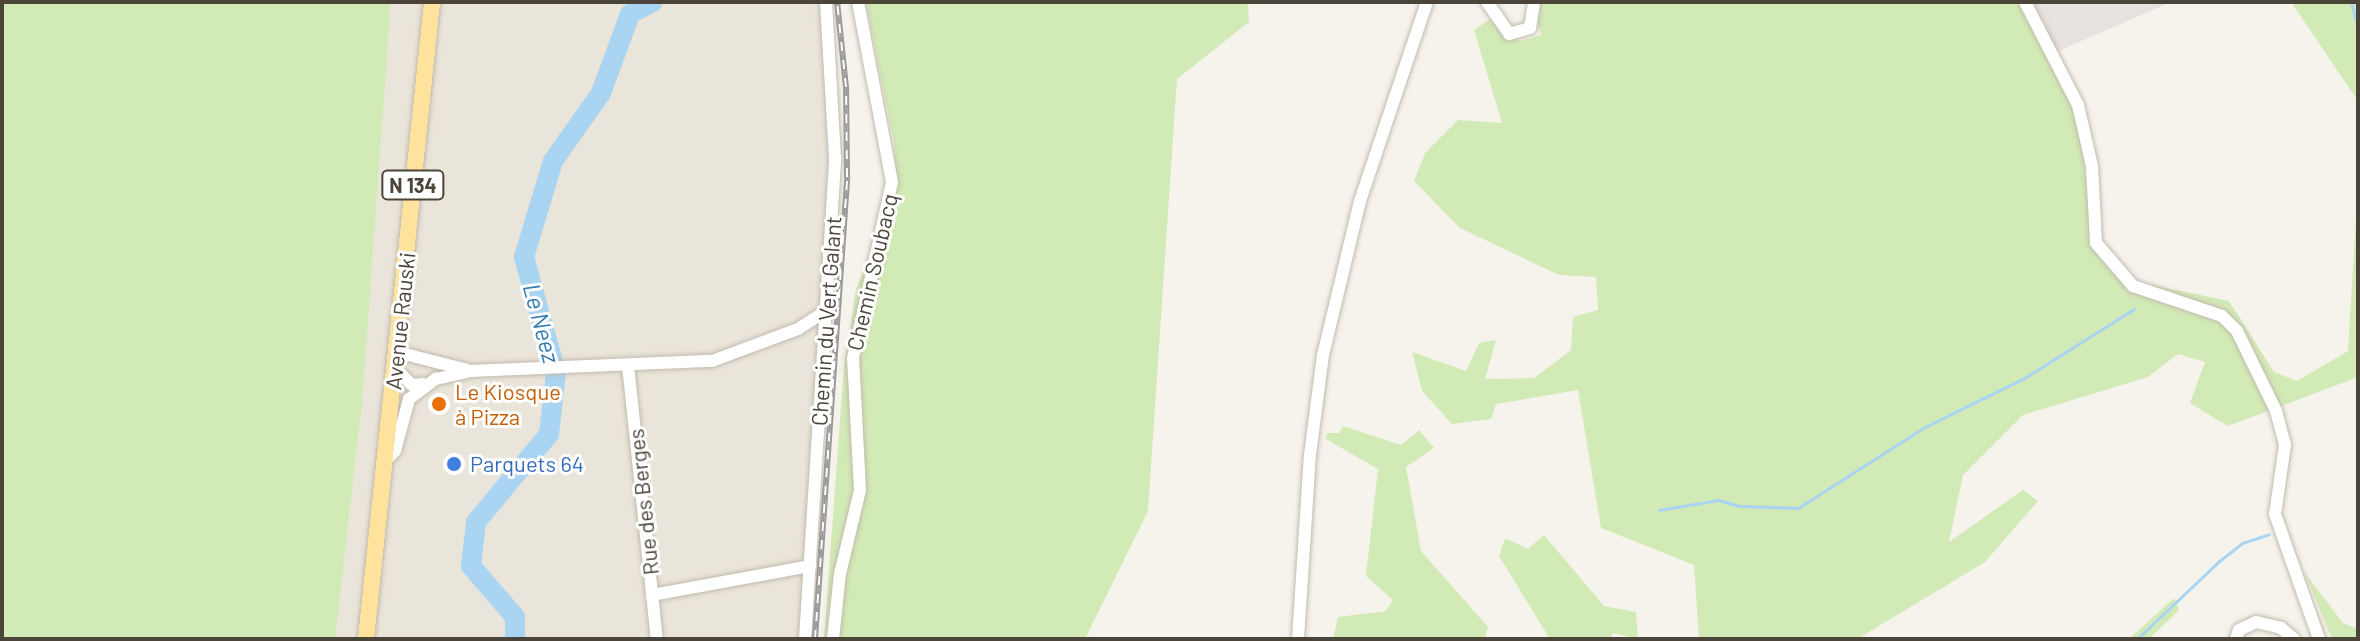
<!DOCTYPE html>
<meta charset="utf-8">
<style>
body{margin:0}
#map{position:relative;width:2360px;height:641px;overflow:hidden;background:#f6f3ec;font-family:Barlow,sans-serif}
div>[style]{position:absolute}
.residential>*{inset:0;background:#eae5da}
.industrial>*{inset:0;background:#e6e2dd}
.green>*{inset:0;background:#d2eab5}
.stream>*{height:3px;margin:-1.5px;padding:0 1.5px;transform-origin:1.5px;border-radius:1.5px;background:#a9d4f2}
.river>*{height:20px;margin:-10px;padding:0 10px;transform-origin:10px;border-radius:10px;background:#a9d4f2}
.roads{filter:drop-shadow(0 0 2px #c2bbae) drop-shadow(0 0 2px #c2bbae)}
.minor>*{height:12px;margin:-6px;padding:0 6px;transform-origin:6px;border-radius:6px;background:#fff}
.major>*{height:16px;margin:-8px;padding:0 8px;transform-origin:8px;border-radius:8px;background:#ffe39c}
.rail>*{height:6px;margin-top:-3px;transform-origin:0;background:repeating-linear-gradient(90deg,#fff 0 9px,#9a9a9a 0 18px);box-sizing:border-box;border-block:2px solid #9a9a9a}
.dots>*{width:22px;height:22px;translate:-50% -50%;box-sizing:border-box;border:4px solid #fff;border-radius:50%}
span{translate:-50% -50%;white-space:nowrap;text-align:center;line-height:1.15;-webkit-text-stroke:6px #fff;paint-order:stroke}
.shield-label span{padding:2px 6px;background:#fff;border:2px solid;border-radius:6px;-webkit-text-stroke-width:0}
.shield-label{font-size:20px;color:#4b4439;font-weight:700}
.street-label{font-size:22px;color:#4b4439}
.food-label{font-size:22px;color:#c56008}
.left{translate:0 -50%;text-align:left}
.shop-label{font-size:22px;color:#366cbe}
.water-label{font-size:24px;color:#2e7ab2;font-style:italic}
.frame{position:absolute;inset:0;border:4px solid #4b4439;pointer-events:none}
</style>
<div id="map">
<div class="residential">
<i style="clip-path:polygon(391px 2px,831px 2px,842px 155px,810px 639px,335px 639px,362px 405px)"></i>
</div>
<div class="industrial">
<i style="clip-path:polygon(2020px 2px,2171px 2px,2047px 56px)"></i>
</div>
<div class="green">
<i style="clip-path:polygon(2px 2px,391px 2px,362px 405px,335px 639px,2px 639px)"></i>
<i style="clip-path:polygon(866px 2px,1248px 2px,1249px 22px,1177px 79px,1148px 511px,1085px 639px,824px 639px,844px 365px,856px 289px,896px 191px,894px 143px)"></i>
<i style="clip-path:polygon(1532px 2px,2020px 2px,2080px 120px,2091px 236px,2123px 279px,2229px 301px,2274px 372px,2297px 381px,2348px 351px,2358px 185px,2358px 377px,2228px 426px,2190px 403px,2205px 362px,2178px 354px,2148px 377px,2023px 415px,1963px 475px,1949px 542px,2023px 490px,2038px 501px,1985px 562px,1857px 639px,1699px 639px,1694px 565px,1601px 528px,1578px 390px,1496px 404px,1491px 419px,1452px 424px,1422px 391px,1412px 352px,1466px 371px,1479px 343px,1496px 340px,1485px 379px,1534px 378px,1571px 350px,1573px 317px,1598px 310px,1596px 277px,1559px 275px,1460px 228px,1414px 181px,1425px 153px,1458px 120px,1502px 123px,1474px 30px,1489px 20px,1521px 41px,1541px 35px)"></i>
<i style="clip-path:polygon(2291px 2px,2358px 2px,2358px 101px)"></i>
<i style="clip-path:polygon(1343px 426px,1401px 445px,1419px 430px,1434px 448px,1406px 467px,1421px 551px,1488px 627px,1485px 639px,1333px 639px,1338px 617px,1386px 611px,1393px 600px,1366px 576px,1378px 469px,1326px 439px,1327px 433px,1339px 433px)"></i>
<i style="clip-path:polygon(1544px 535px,1604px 606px,1636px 612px,1638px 639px,1613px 633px,1610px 639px,1550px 639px,1499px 556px,1505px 538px,1528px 549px)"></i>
<i style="clip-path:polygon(2305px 573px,2343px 623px,2358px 629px,2358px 639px,2332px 639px)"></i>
<i style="clip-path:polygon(2174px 598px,2179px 610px,2149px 639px,2129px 639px)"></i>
</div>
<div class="stream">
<i style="left:2351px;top:2px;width:28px;rotate:75deg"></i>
<i style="left:1659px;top:510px;width:60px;rotate:-9.6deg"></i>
<i style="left:1718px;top:500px;width:22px;rotate:16deg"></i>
<i style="left:1739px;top:506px;width:59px;rotate:1.9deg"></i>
<i style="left:1798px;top:508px;width:148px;rotate:-32.6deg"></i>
<i style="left:1923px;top:428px;width:115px;rotate:-26.3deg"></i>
<i style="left:2026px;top:377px;width:128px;rotate:-32.2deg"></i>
<i style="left:2137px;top:639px;width:112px;rotate:-43.5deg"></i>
<i style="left:2218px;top:562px;width:31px;rotate:-38deg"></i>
<i style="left:2242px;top:543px;width:28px;rotate:-18deg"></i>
</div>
<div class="river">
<i style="left:515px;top:639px;width:22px;rotate:-90deg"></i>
<i style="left:515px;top:617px;width:67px;rotate:-130.8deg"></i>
<i style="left:471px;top:566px;width:44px;rotate:-83.5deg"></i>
<i style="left:476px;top:522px;width:114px;rotate:-50.3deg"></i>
<i style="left:549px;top:434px;width:61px;rotate:-83.5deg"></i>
<i style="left:556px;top:373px;width:120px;rotate:-105.4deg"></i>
<i style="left:524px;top:257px;width:100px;rotate:-73.2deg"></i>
<i style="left:553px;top:161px;width:83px;rotate:-54.8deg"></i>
<i style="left:601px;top:93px;width:84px;rotate:-69.8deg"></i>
<i style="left:630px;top:14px;width:26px;rotate:-28deg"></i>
</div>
<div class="roads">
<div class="minor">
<i style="left:1487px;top:2px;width:39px;rotate:55deg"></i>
<i style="left:1509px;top:34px;width:22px;rotate:-16deg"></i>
<i style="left:1530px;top:28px;width:26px;rotate:-81deg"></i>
<i style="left:2025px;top:2px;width:116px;rotate:62.8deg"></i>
<i style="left:2078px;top:105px;width:63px;rotate:77.1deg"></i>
<i style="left:2092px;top:166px;width:77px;rotate:87deg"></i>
<i style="left:2096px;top:243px;width:57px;rotate:49.3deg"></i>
<i style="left:2133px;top:286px;width:94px;rotate:18.6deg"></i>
<i style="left:2222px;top:316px;width:21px;rotate:45deg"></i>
<i style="left:2237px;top:331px;width:89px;rotate:64deg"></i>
<i style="left:2276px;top:411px;width:35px;rotate:75deg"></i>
<i style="left:2285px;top:445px;width:70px;rotate:98.2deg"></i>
<i style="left:2275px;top:514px;width:133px;rotate:70.6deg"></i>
<i style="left:397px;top:352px;width:72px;rotate:14.4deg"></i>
<i style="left:628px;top:365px;width:276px;rotate:84deg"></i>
<i style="left:395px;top:368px;width:24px;rotate:45deg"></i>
<i style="left:412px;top:385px;width:11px;rotate:-5deg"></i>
<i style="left:385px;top:461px;width:14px;rotate:-45deg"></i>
<i style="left:395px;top:451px;width:54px;rotate:-74.9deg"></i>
<i style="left:409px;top:399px;width:34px;rotate:-37deg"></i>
<i style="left:436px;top:379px;width:35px;rotate:-13deg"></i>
<i style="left:470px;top:371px;width:242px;rotate:-2.4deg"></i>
<i style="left:712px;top:361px;width:92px;rotate:-20.4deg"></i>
<i style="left:798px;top:329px;width:35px;rotate:-33deg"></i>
<i style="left:652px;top:595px;width:161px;rotate:-10.4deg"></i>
<i style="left:805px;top:639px;width:482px;rotate:-86.4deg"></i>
<i style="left:835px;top:158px;width:156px;rotate:-93.3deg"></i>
<i style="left:833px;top:639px;width:65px;rotate:-83.9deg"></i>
<i style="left:840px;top:574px;width:86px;rotate:-76.6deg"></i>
<i style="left:860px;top:490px;width:132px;rotate:-93deg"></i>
<i style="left:853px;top:358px;width:180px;rotate:-77.5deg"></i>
<i style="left:892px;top:182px;width:183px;rotate:-100.7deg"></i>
<i style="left:1298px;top:639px;width:184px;rotate:-86.3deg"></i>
<i style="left:1310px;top:455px;width:101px;rotate:-82.6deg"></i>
<i style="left:1323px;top:355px;width:158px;rotate:-76.5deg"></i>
<i style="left:1360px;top:201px;width:210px;rotate:-71.4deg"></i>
<i style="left:2236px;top:639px;width:9px;rotate:-72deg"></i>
<i style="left:2239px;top:630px;width:19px;rotate:-25deg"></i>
<i style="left:2256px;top:622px;width:26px;rotate:13deg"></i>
<i style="left:2281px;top:628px;width:17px;rotate:40deg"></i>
</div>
<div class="major">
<i style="left:366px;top:639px;width:640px;rotate:-84.08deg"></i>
</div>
</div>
<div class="rail">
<i style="left:815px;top:639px;width:463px;rotate:-86deg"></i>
<i style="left:847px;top:177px;width:90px;rotate:-90.6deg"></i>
<i style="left:846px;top:87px;width:85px;rotate:-96deg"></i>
</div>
<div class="dots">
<i style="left:439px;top:404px;background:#e8710a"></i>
<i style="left:454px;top:464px;background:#3f7fe0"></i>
</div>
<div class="shield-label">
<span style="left:413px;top:185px">N 134</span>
</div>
<div class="street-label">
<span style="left:872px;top:272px;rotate:-77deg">Chemin Soubacq</span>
<span style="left:400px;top:321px;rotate:-84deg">Avenue Rauski</span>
<span style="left:826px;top:321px;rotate:-86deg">Chemin du Vert Galant</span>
<span style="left:643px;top:502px;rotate:-96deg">Rue des Berges</span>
</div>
<div class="food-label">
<span class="left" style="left:455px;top:404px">Le Kiosque<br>à Pizza</span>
</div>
<div class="shop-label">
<span class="left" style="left:470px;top:464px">Parquets 64</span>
</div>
<div class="water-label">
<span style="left:542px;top:323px;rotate:75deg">Le Neez</span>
</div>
<div class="frame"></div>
</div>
